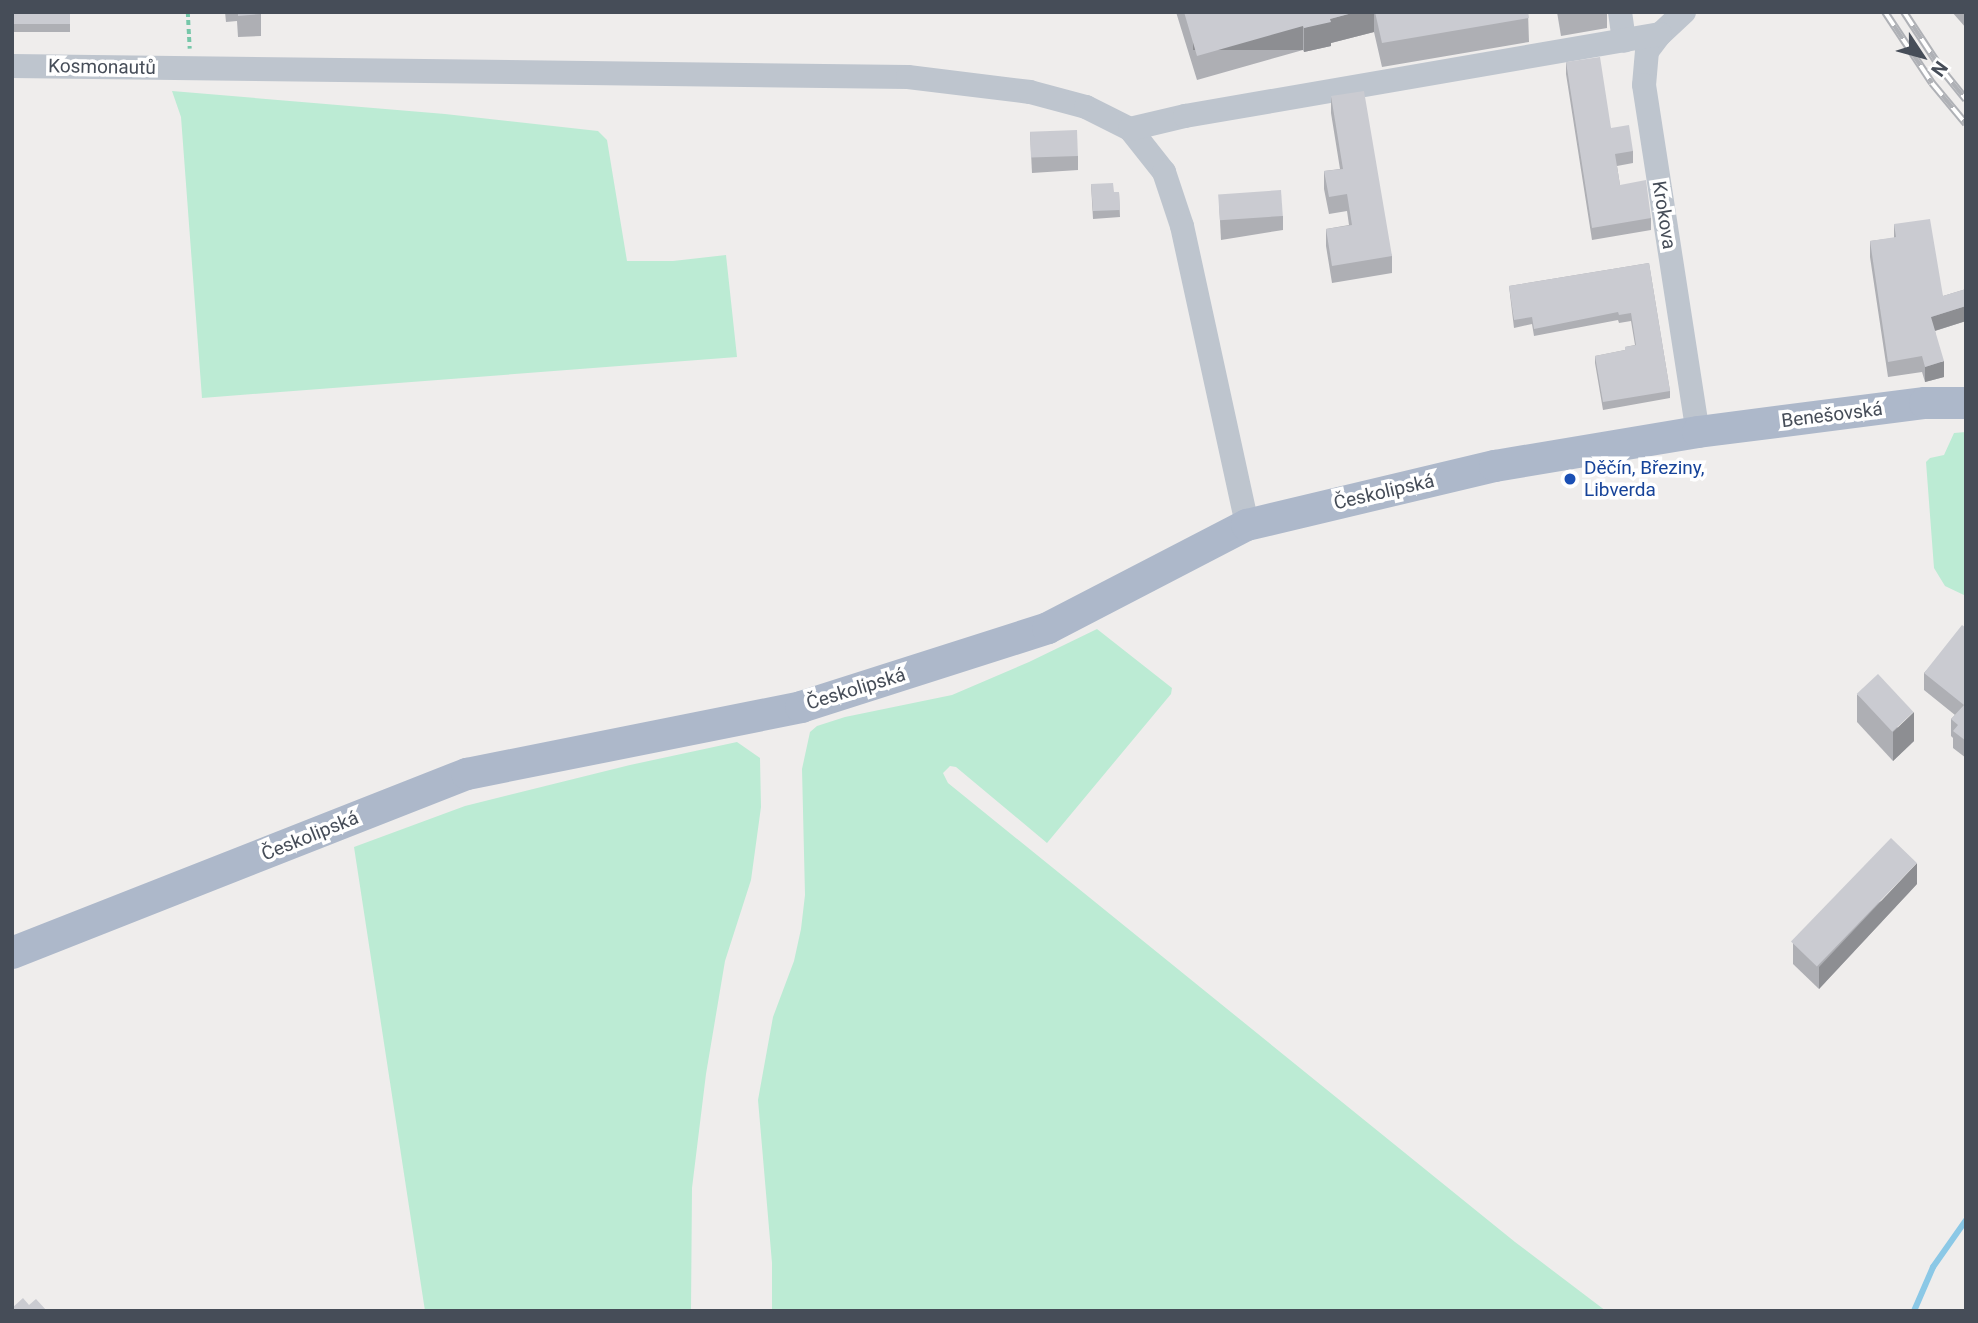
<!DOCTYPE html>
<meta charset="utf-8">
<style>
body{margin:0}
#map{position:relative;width:1978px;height:1323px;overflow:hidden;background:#efedec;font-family:Roboto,sans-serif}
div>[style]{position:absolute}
.green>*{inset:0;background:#bcebd4}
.stream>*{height:6px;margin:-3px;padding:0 3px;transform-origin:3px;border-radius:3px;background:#8bc8e6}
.path>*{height:3.5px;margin-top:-1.75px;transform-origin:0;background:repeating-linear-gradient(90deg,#76c7a9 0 5px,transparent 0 8.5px)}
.minor>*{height:24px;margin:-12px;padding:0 12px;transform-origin:12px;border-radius:12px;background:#bec5ce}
.major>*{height:32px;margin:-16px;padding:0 16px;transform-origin:16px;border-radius:16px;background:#adb8ca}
.rail>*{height:8px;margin-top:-4px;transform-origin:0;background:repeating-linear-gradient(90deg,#fff 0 16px,#afb1b6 0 32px);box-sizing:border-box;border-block:2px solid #afb1b6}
.wall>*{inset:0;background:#aeafb4;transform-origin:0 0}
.shaded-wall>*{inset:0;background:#8d8e92;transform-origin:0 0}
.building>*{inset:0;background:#cacbd1;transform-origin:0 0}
.dots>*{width:19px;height:19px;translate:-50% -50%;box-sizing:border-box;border:4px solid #fff;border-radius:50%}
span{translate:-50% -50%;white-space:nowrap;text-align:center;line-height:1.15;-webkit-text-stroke:7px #fff;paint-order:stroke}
.street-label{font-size:19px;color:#464d58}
.transit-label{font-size:19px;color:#164399}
.left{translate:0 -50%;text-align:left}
.frame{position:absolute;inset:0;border:14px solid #464d58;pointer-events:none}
.north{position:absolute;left:1887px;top:21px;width:70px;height:70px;-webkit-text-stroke:5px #fff;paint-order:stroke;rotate:126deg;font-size:19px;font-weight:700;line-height:28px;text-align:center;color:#464d58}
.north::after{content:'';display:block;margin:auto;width:24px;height:32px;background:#464d58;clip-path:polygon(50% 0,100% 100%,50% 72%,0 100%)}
</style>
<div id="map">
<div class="green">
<i style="clip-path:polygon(172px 91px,445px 114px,598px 131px,607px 140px,627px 261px,673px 261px,726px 255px,737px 357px,202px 398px,181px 117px)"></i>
<i style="clip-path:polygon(1966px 432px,1966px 596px,1945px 586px,1934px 568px,1926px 462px,1930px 458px,1944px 455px,1954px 433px)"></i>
<i style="clip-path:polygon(1097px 629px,1172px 688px,1171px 694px,1047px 843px,956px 767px,950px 766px,943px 773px,948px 783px,1515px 1242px,1606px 1311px,772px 1311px,772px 1263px,758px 1100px,773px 1017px,794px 961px,801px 929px,805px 895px,802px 769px,810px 732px,817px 726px,845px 717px,952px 695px,1029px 662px)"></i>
<i style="clip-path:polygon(737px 742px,760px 758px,761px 807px,751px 880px,725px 961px,706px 1074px,692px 1188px,691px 1311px,425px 1311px,354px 847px,465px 806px,630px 765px)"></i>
</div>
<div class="stream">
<i style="left:1914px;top:1311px;width:48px;rotate:-66.6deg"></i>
<i style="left:1933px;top:1267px;width:57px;rotate:-54.9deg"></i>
</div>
<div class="path">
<i style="left:188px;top:12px;width:37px;rotate:87deg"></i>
</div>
<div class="minor">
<i style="left:1620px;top:12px;width:29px;rotate:82deg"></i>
<i style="left:1684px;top:12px;width:33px;rotate:137deg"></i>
<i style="left:1660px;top:34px;width:21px;rotate:127deg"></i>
<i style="left:1647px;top:51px;width:34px;rotate:95deg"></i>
<i style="left:1644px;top:85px;width:351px;rotate:81.2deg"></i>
<i style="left:12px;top:66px;width:896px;rotate:0.7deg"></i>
<i style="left:908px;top:77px;width:123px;rotate:7deg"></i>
<i style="left:1030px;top:92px;width:58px;rotate:15deg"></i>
<i style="left:1086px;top:107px;width:49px;rotate:26.6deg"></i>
<i style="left:1130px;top:129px;width:55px;rotate:51.7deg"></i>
<i style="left:1164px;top:172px;width:57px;rotate:71.6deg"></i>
<i style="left:1182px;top:226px;width:306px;rotate:77.7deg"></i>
<i style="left:1130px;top:129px;width:57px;rotate:-13.3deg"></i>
<i style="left:1185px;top:116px;width:482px;rotate:-9.8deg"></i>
</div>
<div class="major">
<i style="left:12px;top:953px;width:489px;rotate:-21.5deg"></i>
<i style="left:467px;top:774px;width:341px;rotate:-11.3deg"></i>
<i style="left:801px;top:707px;width:259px;rotate:-17.7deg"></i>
<i style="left:1048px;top:628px;width:224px;rotate:-27.4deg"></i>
<i style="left:1247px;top:525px;width:255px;rotate:-13.4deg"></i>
<i style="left:1495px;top:466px;width:206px;rotate:-9.5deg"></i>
<i style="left:1698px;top:432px;width:229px;rotate:-7.3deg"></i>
<i style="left:1925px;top:403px;width:41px"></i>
</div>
<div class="rail">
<i style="left:1885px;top:12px;width:85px;rotate:56.5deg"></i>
<i style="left:1932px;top:83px;width:53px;rotate:50.3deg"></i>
<i style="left:1904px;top:12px;width:69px;rotate:56.8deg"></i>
<i style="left:1942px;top:70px;width:38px;rotate:51deg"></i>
</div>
<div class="wall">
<i style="left:12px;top:12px;width:58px;height:20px"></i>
<i style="clip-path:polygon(225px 12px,261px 12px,261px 36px,238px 37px,237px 21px,226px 22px)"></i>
<i style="clip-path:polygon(1176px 12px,1528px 12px,1529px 42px,1382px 67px,1374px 32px,1331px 43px,1331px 46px,1304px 52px,1303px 50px,1197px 80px)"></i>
<i style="clip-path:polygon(1557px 12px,1607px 12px,1607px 28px,1561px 36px)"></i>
<i style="clip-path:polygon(1952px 12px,1966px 12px,1966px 28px)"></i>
<i style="clip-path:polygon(1566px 62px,1611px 128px,1633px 151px,1633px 163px,1617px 166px,1620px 185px,1651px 218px,1651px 230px,1592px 240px,1566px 74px)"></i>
<i style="clip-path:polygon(1331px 96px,1392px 256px,1392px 273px,1332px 283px,1326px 246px,1326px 229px,1349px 225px,1347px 211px,1329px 214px,1324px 189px,1324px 171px,1340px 169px,1331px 113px)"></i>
<i style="clip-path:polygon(1030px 132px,1078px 156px,1078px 170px,1032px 173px)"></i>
<i style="clip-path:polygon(1091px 184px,1114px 192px,1119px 192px,1120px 217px,1093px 219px)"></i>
<i style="clip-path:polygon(1219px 202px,1283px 216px,1283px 230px,1221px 240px)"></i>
<i style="clip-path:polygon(1894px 224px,1943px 296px,1966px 289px,1966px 321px,1935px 331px,1944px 377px,1925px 382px,1922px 372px,1888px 377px,1870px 257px,1870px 241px,1894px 238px)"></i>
<i style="clip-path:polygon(1649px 263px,1670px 391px,1670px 398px,1603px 410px,1595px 363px,1595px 356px,1625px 350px,1625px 347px,1635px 345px,1631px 321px,1619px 323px,1618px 320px,1534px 336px,1532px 324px,1514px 328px,1509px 286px)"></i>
<i style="clip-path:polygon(1966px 628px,1966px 758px,1953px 748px,1953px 738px,1951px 736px,1951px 719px,1955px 715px,1924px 690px,1924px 673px)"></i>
<i style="clip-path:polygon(1857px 694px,1914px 741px,1893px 761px,1857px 722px)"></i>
<i style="clip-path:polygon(1917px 884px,1819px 989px,1793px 964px,1793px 943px)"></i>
</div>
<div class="shaded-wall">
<i style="clip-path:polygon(1356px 12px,1374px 12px,1374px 32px,1331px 43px,1331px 46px,1304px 52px,1304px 28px,1330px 19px)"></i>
<i style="left:1303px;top:26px;width:24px;height:110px;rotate:90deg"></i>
<i style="clip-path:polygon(1966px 306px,1966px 321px,1931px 332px,1931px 317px)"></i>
<i style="clip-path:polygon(1944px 361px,1944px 377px,1925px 382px,1925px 367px)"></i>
<i style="clip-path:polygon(1914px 712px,1914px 741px,1893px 761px,1893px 732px)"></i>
<i style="clip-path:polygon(1917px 863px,1917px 884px,1819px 989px,1819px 967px)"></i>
</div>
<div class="building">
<i style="left:12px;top:12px;width:58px;height:12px"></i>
<i style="clip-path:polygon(238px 12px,261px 12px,261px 14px,238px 16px)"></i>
<i style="clip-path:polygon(1184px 12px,1356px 12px,1330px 19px,1331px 22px,1304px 28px,1303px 26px,1197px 56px)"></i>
<i style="clip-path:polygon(1375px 12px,1528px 12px,1529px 18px,1382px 43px)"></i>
<i style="clip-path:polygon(1600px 57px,1611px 128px,1629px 125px,1633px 151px,1615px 154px,1620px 185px,1646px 180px,1651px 218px,1592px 228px,1566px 62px)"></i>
<i style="clip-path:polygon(1364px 91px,1392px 256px,1332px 266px,1326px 229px,1352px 225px,1347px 194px,1329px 197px,1324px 171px,1343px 169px,1331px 96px)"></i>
<i style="left:1077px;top:130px;width:26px;height:47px;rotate:88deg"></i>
<i style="clip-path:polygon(1113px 183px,1114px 192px,1119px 192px,1120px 210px,1093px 211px,1091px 184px)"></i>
<i style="left:1281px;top:190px;width:26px;height:63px;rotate:86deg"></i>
<i style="clip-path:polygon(1930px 219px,1943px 296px,1966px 289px,1966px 306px,1931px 317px,1944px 361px,1925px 367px,1922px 356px,1888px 362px,1870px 241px,1896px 237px,1894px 224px)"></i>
<i style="clip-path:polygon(1649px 263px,1670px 391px,1603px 402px,1595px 356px,1625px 350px,1625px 347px,1636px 345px,1631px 313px,1619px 315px,1618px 312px,1534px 329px,1532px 317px,1514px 320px,1509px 286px)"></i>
<i style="clip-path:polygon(1962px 625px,1966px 628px,1966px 741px,1953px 731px,1958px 725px,1951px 719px,1964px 705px,1924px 673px)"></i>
<i style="left:1878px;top:674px;width:52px;height:29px;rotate:47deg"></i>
<i style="left:1891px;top:838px;width:36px;height:144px;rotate:44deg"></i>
<i style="clip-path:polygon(23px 1298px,29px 1305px,36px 1299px,47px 1311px,12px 1311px,12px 1308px)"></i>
</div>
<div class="dots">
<i style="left:1570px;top:479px;background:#1a4fb4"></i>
</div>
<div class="street-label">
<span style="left:102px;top:67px;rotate:1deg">Kosmonautů</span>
<span style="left:1664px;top:215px;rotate:81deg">Krokova</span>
<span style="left:1832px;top:415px;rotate:-7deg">Benešovská</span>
<span style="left:1384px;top:492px;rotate:-13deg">Českolipská</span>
<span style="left:856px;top:689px;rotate:-17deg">Českolipská</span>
<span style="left:310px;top:836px;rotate:-22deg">Českolipská</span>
</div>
<div class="transit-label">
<span class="left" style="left:1584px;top:479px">Děčín, Březiny,<br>Libverda</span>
</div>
<div class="frame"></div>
<div class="north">N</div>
</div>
